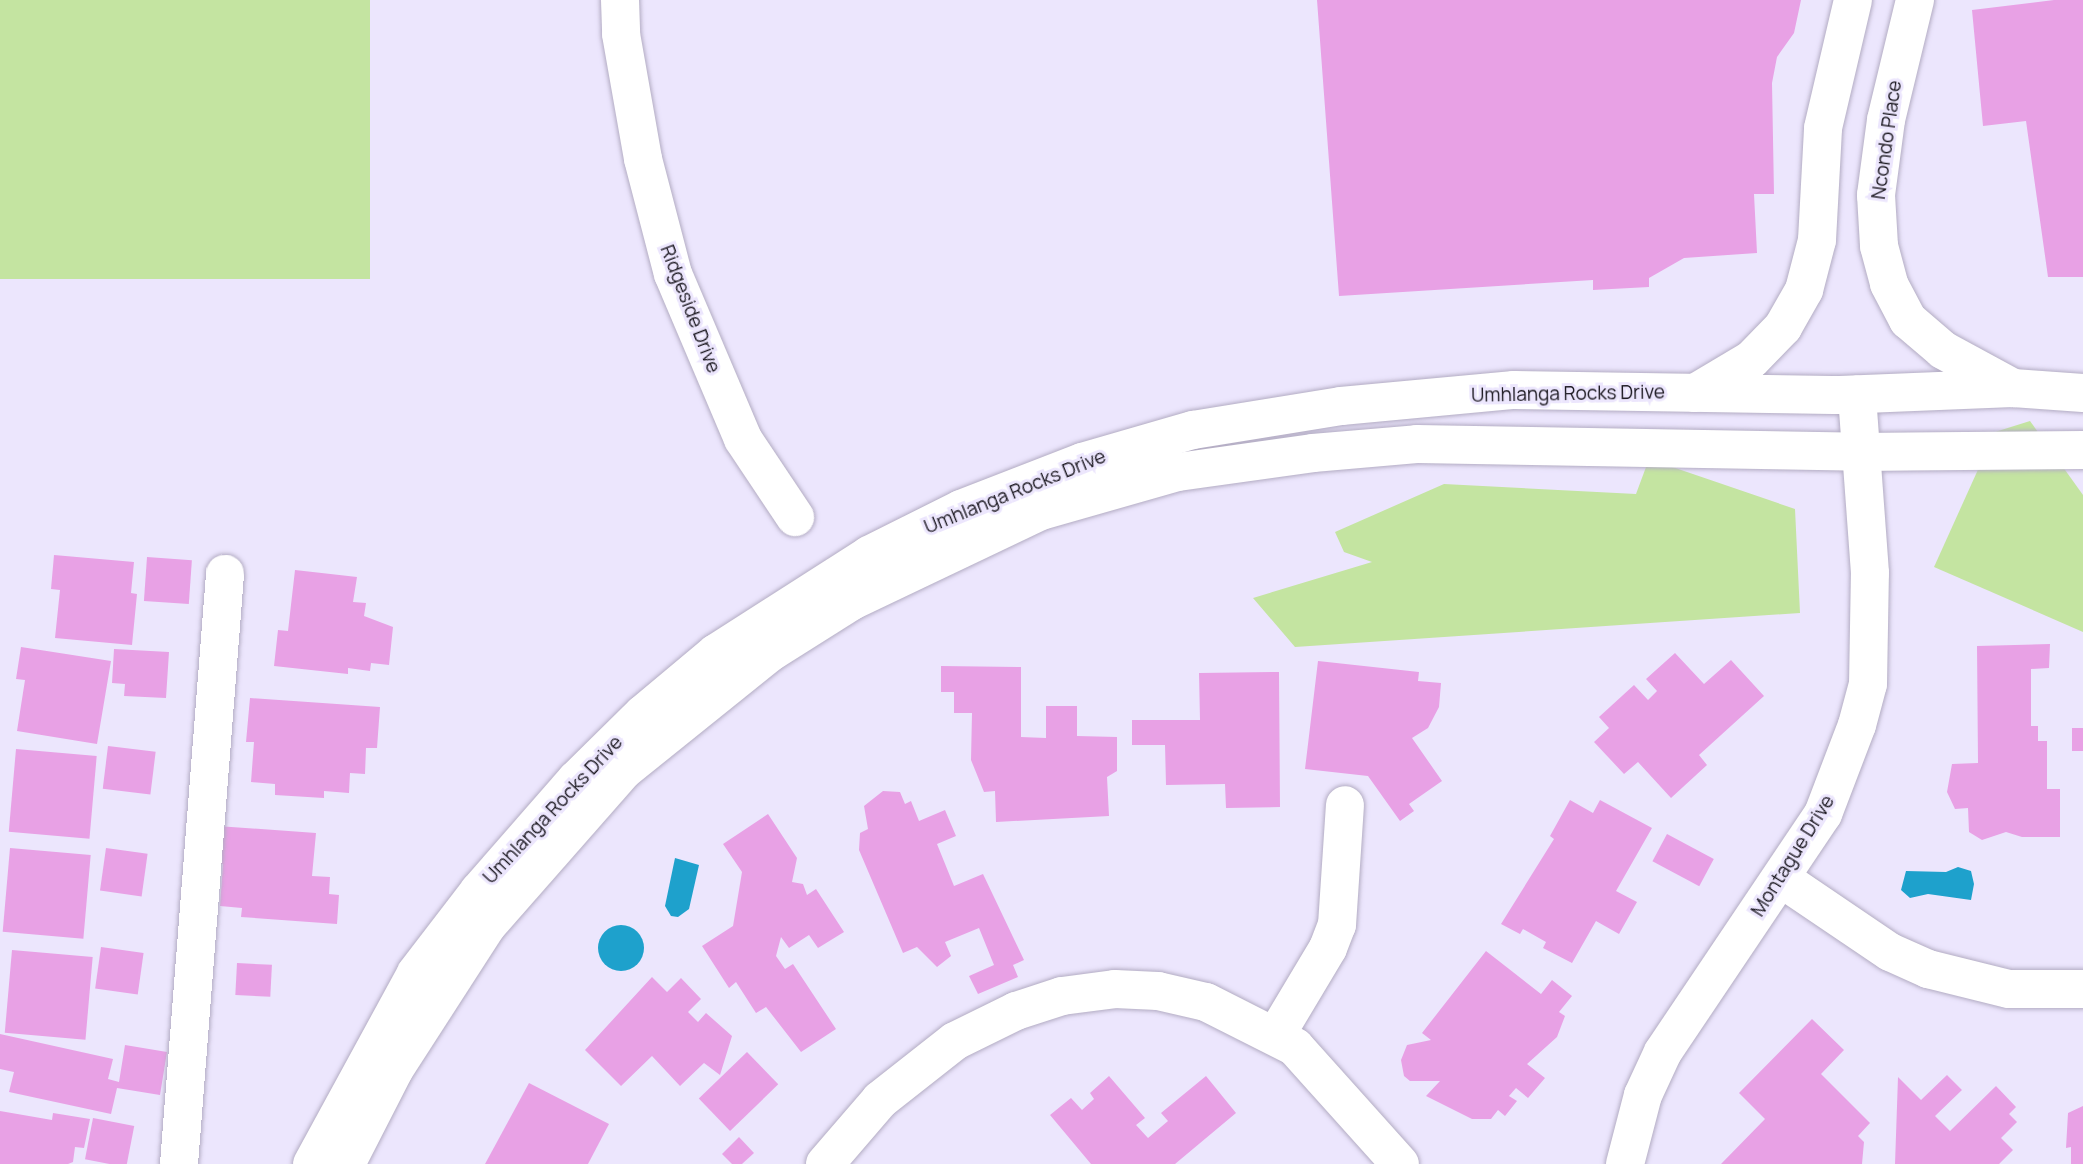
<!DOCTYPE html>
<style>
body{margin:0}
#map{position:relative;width:2083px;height:1164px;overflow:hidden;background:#ece6fd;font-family:Manrope,sans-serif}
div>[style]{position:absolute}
.green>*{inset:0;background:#c4e4a1;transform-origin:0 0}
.water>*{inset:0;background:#1ea1cc}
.round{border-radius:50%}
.building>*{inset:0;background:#e8a1e5;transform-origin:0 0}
.roads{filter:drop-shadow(0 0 2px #b3acc3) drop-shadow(0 0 2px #b3acc3)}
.minor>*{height:38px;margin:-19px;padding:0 19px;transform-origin:19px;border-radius:19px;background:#fff}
.major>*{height:38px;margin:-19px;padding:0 19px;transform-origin:19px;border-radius:19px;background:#fff}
span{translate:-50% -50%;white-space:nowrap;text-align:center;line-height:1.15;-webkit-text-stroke:6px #ece6fd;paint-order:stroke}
.street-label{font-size:19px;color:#1a171f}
</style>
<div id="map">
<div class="green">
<i style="left:0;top:0;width:370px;height:279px"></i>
<i style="clip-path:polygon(2030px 421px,2083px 495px,2083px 632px,1934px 567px,1995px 432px)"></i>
<i style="clip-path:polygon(1649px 459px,1795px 509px,1800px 613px,1295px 647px,1253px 598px,1372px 562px,1344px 552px,1335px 532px,1444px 484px,1636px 494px)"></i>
</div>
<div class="water">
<i style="clip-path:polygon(675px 858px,699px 865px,689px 909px,678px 917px,671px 916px,665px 906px)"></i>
<i style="clip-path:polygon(1958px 867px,1971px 871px,1974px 884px,1971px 900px,1928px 894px,1910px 898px,1901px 890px,1906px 871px,1946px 872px)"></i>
<i class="round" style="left:598px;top:925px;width:46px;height:46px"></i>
</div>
<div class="building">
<i style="clip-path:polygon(1317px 0,1801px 0,1794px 33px,1777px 57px,1772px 83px,1774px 194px,1754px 194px,1757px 253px,1684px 258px,1649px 278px,1649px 287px,1593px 290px,1593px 280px,1339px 296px)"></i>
<i style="clip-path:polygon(2054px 0,2083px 0,2083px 277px,2048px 277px,2026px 121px,1983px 126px,1972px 10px)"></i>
<i style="clip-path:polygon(54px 555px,134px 562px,131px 593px,137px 594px,132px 645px,55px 638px,60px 590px,51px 589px)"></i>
<i style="left:147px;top:557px;width:45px;height:44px;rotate:4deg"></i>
<i style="clip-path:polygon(295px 570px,357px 577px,353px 602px,366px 603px,364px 616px,393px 627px,389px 665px,371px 663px,370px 671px,348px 668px,348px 674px,274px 666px,278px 630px,288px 631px)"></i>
<i style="clip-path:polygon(2050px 644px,2049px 668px,2031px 669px,2031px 726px,2038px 726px,2038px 741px,2047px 741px,2047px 789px,2060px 789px,2060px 837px,2022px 837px,2006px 832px,1982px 840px,1969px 832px,1968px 808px,1955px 809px,1947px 792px,1952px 764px,1978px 763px,1977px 646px)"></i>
<i style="clip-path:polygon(21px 647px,111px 661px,97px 744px,17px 731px,25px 680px,16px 679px)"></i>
<i style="clip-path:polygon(114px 649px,169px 652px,166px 698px,124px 696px,125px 684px,112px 683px)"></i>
<i style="clip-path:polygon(1675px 653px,1704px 684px,1731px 660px,1764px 696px,1699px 755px,1707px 765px,1671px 798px,1638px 762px,1624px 774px,1594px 742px,1609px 728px,1599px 717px,1634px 685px,1648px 700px,1657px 691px,1646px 679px)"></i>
<i style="clip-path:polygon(1318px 661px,1419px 672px,1418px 681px,1441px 683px,1439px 707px,1428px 728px,1412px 738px,1442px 781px,1409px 804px,1414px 811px,1400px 821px,1368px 776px,1305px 769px)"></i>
<i style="clip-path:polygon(941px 666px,1021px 667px,1021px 737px,1046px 738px,1046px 706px,1077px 706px,1077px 736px,1117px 737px,1117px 771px,1107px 777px,1109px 816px,996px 822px,995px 791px,984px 792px,971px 760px,972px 713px,954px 713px,954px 692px,941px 692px)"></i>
<i style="clip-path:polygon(1279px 672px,1280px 807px,1226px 808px,1225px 784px,1166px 785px,1165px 745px,1132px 745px,1132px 720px,1200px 720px,1199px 673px)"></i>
<i style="clip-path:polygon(250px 698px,380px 707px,377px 748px,366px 748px,365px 774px,350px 773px,349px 793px,324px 791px,324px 798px,275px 795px,275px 784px,251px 782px,254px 742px,246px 742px)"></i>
<i style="left:2072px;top:728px;width:11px;height:23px"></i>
<i style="left:108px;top:746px;width:48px;height:43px;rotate:7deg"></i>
<i style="left:16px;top:749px;width:81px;height:83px;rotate:5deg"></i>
<i style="clip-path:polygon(883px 791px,900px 792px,905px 804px,911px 801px,919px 821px,945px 810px,956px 836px,937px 844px,954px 886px,983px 874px,1024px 960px,1013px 965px,1018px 977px,978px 994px,969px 976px,994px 965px,979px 928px,945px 942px,951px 956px,937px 967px,917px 947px,903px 953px,859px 850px,860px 833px,868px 829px,864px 806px)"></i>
<i style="clip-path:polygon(1570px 800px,1593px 813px,1600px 800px,1652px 828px,1616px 891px,1637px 902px,1619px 934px,1596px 921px,1572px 963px,1543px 948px,1546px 942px,1523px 929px,1520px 934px,1501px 924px,1554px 839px,1550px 836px)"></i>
<i style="clip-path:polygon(768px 814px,797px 858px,792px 882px,803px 884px,807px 895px,816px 889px,844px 932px,818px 948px,809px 935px,789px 948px,781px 937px,776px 956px,785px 969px,793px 964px,836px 1029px,801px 1052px,766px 1007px,756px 1013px,736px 982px,729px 988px,702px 946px,733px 926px,742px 872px,723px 844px)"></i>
<i style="clip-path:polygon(217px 826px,316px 833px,312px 876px,330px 877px,329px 894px,339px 895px,337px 924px,241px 917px,242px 908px,220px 906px,223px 864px,214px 863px)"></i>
<i style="left:1667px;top:834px;width:53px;height:31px;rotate:28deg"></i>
<i style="left:10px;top:848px;width:81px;height:84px;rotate:5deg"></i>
<i style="left:106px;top:848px;width:42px;height:43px;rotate:8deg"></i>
<i style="left:101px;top:947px;width:43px;height:42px;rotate:8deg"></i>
<i style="left:12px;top:950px;width:81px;height:83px;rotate:5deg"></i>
<i style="clip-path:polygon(1486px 951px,1541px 994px,1552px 980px,1572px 996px,1559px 1012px,1565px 1016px,1557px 1037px,1527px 1064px,1545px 1078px,1528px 1098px,1516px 1088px,1509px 1096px,1517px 1101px,1505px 1116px,1498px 1110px,1491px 1119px,1472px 1119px,1426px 1096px,1440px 1081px,1410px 1081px,1404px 1076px,1401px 1060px,1407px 1045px,1431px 1040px,1422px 1033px)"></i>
<i style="left:237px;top:963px;width:35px;height:32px;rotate:3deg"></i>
<i style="clip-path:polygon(652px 977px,667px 992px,681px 978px,701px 999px,688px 1012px,698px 1022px,706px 1013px,732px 1036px,720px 1075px,704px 1063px,680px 1086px,652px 1056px,621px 1086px,585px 1050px)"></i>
<i style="clip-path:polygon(1812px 1019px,1844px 1050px,1821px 1074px,1870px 1123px,1858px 1136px,1864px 1142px,1862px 1164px,1721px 1164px,1765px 1119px,1739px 1093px)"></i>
<i style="clip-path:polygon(0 1034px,113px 1059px,108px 1079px,119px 1082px,125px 1045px,167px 1052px,160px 1095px,117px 1088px,111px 1114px,9px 1092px,14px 1072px,0 1069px)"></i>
<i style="left:747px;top:1052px;width:45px;height:67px;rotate:46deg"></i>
<i style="clip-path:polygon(1947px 1075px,1962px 1090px,1935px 1116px,1950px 1131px,1996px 1086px,2016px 1107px,2009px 1114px,2017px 1122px,2001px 1138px,2013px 1150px,1999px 1164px,1895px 1164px,1898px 1077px,1921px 1100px)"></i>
<i style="clip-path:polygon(1109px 1076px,1145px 1118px,1136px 1125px,1148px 1138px,1168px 1121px,1161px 1113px,1206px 1076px,1236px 1113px,1175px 1164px,1091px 1164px,1050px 1115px,1071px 1098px,1082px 1110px,1094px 1099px,1090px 1093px)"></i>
<i style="clip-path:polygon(529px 1083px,609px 1124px,588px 1164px,485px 1164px)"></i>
<i style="clip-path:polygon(2083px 1106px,2083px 1164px,2071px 1164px,2071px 1147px,2066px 1148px,2068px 1113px)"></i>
<i style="clip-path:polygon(0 1111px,52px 1120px,53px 1113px,90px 1119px,84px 1148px,75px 1147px,73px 1162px,68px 1164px,0 1164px)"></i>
<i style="left:93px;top:1118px;width:42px;height:42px;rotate:11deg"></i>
<i style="clip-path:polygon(739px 1137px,754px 1153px,742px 1164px,732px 1164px,722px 1154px)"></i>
</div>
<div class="roads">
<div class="minor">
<i style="left:620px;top:0;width:34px;rotate:88deg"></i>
<i style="left:621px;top:34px;width:127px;rotate:80deg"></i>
<i style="left:643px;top:159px;width:119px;rotate:75.4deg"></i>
<i style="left:673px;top:274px;width:179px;rotate:67deg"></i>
<i style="left:743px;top:439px;width:94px;rotate:56.3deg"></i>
<i style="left:1915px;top:0;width:123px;rotate:103.6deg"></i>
<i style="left:1886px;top:120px;width:76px;rotate:97.6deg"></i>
<i style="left:1876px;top:195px;width:51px;rotate:86.6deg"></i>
<i style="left:1879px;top:246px;width:39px;rotate:75deg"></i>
<i style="left:1889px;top:284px;width:41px;rotate:62.2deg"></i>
<i style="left:1908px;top:320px;width:46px;rotate:40.6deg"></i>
<i style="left:1943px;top:350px;width:80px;rotate:28.5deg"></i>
<i style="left:1695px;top:393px;width:66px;rotate:-30.8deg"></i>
<i style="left:1752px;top:359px;width:45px;rotate:-45.9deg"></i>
<i style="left:1783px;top:327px;width:43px;rotate:-60.4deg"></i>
<i style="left:1804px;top:290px;width:52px;rotate:-75.4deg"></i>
<i style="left:1817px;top:240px;width:112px;rotate:-86.9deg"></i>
<i style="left:1823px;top:128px;width:131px;rotate:-76.8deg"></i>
<i style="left:1782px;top:879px;width:130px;rotate:34.1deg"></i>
<i style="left:1890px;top:952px;width:42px;rotate:24.1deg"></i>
<i style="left:1928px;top:969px;width:83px;rotate:13.9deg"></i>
<i style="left:2009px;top:989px;width:74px"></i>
<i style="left:1276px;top:1035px;width:101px;rotate:-59.1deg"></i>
<i style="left:1328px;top:948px;width:25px;rotate:-69deg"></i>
<i style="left:1337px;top:925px;width:120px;rotate:-86.2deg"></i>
<i style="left:179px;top:1164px;width:592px;rotate:-85.54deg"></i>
<i style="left:825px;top:1164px;width:84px;rotate:-49.3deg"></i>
<i style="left:880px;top:1100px;width:95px;rotate:-38.2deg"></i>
<i style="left:955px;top:1041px;width:68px;rotate:-26.2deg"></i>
<i style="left:1016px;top:1011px;width:48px;rotate:-18.1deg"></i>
<i style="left:1062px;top:996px;width:53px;rotate:-7.5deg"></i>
<i style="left:1115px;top:989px;width:43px;rotate:2.7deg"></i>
<i style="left:1158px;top:991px;width:49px;rotate:12.9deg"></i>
<i style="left:1206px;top:1002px;width:100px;rotate:26.8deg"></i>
<i style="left:1295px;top:1047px;width:157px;rotate:48.1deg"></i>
<i style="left:1625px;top:1164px;width:71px;rotate:-75.4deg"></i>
<i style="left:1643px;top:1095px;width:47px;rotate:-65.1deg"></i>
<i style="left:1663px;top:1052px;width:287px;rotate:-56.1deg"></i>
<i style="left:1823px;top:814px;width:95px;rotate:-69.1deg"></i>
<i style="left:1857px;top:725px;width:42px;rotate:-75deg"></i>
<i style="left:1868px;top:684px;width:111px;rotate:-89deg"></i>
<i style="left:1870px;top:573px;width:179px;rotate:-94.2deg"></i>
</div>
<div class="major">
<i style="left:312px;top:1164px;width:217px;rotate:-61.4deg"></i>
<i style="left:416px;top:973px;width:103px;rotate:-52.5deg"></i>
<i style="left:479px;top:891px;width:147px;rotate:-48.9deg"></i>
<i style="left:576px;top:780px;width:94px;rotate:-44.6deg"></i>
<i style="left:643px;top:714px;width:95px;rotate:-39.9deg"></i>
<i style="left:716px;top:653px;width:182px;rotate:-32.6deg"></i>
<i style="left:869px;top:555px;width:103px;rotate:-26.6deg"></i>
<i style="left:961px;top:509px;width:130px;rotate:-21.2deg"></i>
<i style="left:1082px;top:462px;width:116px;rotate:-16.1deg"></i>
<i style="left:1193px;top:430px;width:150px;rotate:-9.2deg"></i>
<i style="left:1341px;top:406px;width:174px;rotate:-5.3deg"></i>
<i style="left:1514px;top:390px;width:326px;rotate:0.9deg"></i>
<i style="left:1840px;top:395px;width:173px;rotate:-2.3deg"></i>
<i style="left:2013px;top:388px;width:70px;rotate:4.1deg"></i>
<i style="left:346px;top:1164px;width:106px;rotate:-62.9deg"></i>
<i style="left:394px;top:1070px;width:170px;rotate:-57.2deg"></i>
<i style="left:486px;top:927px;width:209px;rotate:-48.7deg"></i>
<i style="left:624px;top:770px;width:189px;rotate:-38.8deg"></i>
<i style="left:771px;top:652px;width:96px;rotate:-32.2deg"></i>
<i style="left:852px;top:601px;width:209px;rotate:-25.5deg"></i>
<i style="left:1041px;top:511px;width:142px;rotate:-15.9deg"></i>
<i style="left:1178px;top:472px;width:136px;rotate:-8deg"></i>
<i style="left:1313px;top:453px;width:104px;rotate:-4.9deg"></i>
<i style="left:1417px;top:444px;width:444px;rotate:1deg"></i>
<i style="left:1861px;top:452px;width:222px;rotate:-0.5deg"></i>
</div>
</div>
<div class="street-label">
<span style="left:1887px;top:140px;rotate:-82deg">Ncondo Place</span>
<span style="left:690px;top:309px;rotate:69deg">Ridgeside Drive</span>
<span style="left:1568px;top:394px;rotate:-1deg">Umhlanga Rocks Drive</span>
<span style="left:1015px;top:492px;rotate:-22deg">Umhlanga Rocks Drive</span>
<span style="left:553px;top:810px;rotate:-47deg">Umhlanga Rocks Drive</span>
<span style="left:1793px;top:856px;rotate:-58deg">Montague Drive</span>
</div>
</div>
